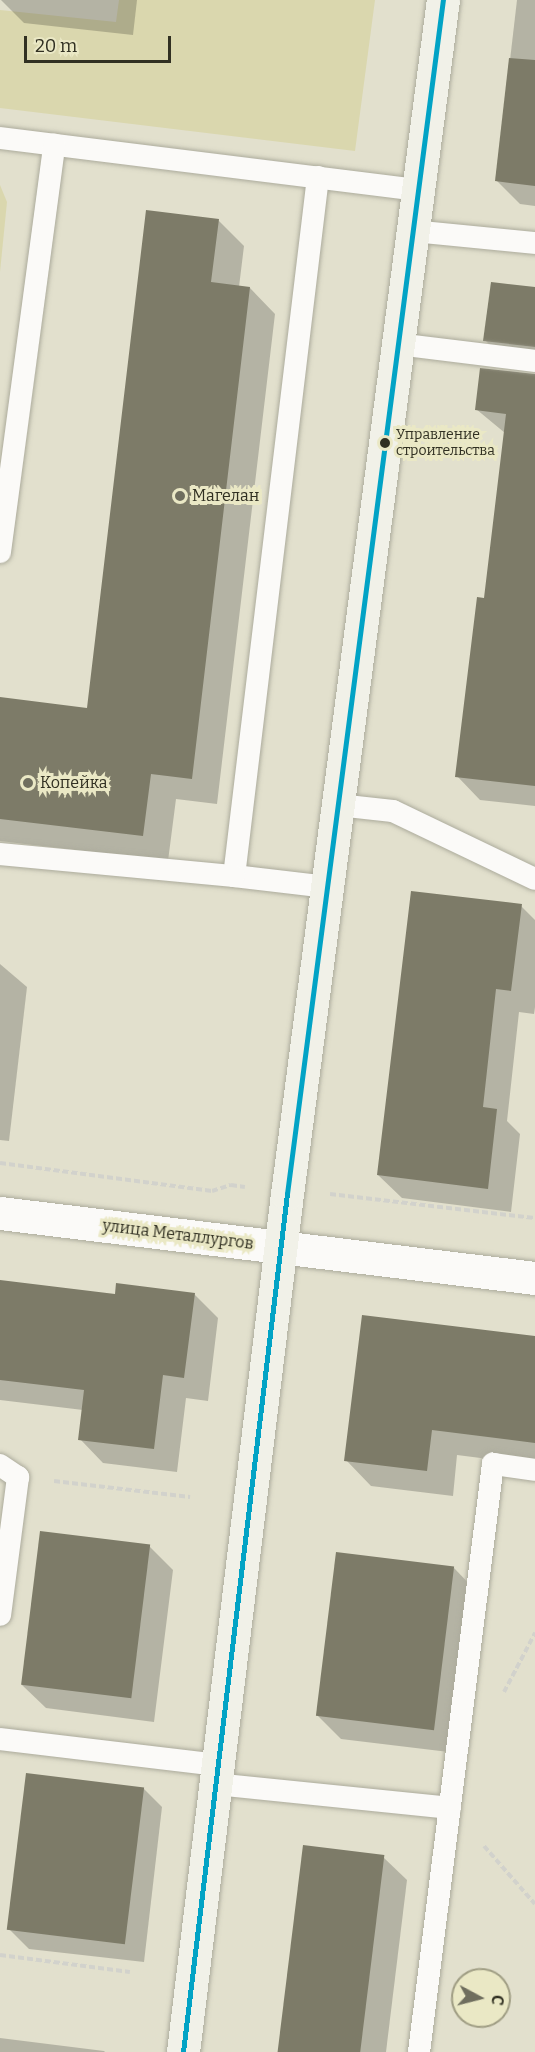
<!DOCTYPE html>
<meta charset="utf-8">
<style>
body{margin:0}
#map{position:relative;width:535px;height:2052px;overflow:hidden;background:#e2e0cd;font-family:Bitter,serif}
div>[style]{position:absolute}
.green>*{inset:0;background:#dad7ae}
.shadow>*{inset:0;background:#0003}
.building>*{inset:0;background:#7d7b68;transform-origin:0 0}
.path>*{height:4px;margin-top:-2px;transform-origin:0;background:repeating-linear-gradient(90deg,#d2d2cc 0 6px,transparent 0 9px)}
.roads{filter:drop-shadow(0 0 2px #acab9c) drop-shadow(0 0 2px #acab9c)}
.service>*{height:22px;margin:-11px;padding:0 11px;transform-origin:11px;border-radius:11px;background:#fbfaf8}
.minor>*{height:33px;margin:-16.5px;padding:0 16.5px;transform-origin:16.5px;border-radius:16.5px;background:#fbfaf8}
.secondary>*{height:33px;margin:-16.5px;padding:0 16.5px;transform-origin:16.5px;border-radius:16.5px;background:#f1f1e8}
.bus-1>*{height:4.5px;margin:-2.25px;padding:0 2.25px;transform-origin:2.25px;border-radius:2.25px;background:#02a3c5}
.dots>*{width:16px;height:16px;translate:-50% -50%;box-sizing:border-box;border:3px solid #eae8c5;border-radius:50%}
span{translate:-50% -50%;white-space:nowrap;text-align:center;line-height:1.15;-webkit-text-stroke:6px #eae8c5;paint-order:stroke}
.bus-label{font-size:14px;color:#313022}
.left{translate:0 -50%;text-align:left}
.poi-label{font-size:16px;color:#313022}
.street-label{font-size:16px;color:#313022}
.north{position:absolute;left:451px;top:1968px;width:60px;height:60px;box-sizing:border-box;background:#eae8c5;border:2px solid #a09e84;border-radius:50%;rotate:97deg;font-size:16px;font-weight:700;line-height:24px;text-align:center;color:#313022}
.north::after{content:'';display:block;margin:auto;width:21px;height:27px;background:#6f6e5e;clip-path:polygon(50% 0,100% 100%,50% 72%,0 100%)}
.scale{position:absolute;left:24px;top:36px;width:147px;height:27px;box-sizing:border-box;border:3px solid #313022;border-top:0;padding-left:8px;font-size:18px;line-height:21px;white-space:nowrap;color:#313022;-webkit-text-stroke:4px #eae8c5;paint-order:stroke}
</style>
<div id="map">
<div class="green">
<i style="clip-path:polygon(119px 0,375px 0,355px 151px,0 108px,0 10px,116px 22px)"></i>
<i style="clip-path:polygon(0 185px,7px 202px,0 272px)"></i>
</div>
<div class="shadow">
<i style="clip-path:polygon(1px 0,137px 0,133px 35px,24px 23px)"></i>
<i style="clip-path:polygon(517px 0,535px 0,535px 206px,520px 204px,496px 180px)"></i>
<i style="clip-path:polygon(218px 220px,244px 246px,239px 287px,250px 288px,275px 314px,217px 804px,176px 799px,168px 861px,0 841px,0 699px,88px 709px)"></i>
<i style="clip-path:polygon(535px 289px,535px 367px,508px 364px,485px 340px)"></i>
<i style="clip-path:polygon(535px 376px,535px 806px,480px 800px,457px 776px,485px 600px,505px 433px,476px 409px)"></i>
<i style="clip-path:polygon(521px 906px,535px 920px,535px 1007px,534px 1014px,519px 1012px,507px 1121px,520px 1134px,511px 1212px,402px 1198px,378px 1175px)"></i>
<i style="clip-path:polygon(0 964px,27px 987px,9px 1141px,0 1140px)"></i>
<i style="clip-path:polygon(0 1281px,116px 1295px,194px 1294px,218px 1318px,208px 1401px,186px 1398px,177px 1472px,103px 1463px,80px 1439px,83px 1410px,0 1400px)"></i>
<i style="clip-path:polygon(535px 1338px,535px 1465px,457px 1455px,453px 1496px,371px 1486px,346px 1460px)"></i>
<i style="clip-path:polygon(149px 1546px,173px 1570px,154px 1722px,46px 1708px,22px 1685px)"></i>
<i style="clip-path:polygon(454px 1568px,477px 1592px,457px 1753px,341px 1739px,318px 1716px)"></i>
<i style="clip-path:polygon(143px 1788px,162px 1807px,144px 1962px,29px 1949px,10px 1930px)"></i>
<i style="clip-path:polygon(383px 1857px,407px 1880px,386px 2052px,280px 2052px)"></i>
<i style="clip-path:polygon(0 2038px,104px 2051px,105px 2052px,0 2052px)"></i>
</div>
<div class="building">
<i style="clip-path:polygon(509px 58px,535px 60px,535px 186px,495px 181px)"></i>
<i style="clip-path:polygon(146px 210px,219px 219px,211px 282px,250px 287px,192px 779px,151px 774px,143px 836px,0 819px,0 697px,87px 708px)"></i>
<i style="clip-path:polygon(491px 282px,535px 287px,535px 347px,483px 341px)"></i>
<i style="clip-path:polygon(480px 368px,535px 374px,535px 786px,455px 777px,477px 597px,484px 598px,506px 414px,475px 410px)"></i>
<i style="clip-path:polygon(411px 891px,522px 904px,511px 991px,496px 989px,483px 1107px,497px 1109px,488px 1189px,377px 1175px)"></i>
<i style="clip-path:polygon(0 1280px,115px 1294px,116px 1283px,195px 1293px,184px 1378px,163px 1375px,154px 1449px,78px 1440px,84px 1390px,0 1380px)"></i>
<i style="clip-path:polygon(362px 1315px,535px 1336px,535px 1443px,432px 1430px,427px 1471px,344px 1461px)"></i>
<i style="left:40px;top:1531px;width:111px;height:155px;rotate:7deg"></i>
<i style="left:336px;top:1552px;width:119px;height:165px;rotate:7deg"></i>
<i style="left:26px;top:1773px;width:119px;height:158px;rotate:7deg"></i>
<i style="left:303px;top:1845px;width:82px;height:209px;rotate:7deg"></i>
</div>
<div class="path">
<i style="left:0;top:1163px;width:214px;rotate:7.5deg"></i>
<i style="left:212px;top:1191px;width:20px;rotate:-18deg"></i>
<i style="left:231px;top:1185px;width:14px;rotate:8deg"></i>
<i style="left:330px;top:1194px;width:206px;rotate:6.7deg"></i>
<i style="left:54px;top:1481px;width:137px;rotate:6.7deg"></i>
<i style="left:504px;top:1692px;width:67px;rotate:-62.3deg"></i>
<i style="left:484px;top:1846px;width:77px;rotate:48.7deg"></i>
<i style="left:0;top:1955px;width:131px;rotate:7.5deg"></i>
</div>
<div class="roads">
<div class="service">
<i style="left:0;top:138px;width:421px;rotate:7.1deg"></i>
<i style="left:318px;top:177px;width:704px;rotate:96.85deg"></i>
<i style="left:234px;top:876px;width:94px;rotate:6.7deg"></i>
<i style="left:412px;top:231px;width:124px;rotate:5.6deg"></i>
<i style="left:397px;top:344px;width:139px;rotate:7deg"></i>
<i style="left:0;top:552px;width:411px;rotate:-82.4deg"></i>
<i style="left:338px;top:805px;width:55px;rotate:6.2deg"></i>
<i style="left:393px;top:811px;width:157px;rotate:25.6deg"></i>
<i style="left:0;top:854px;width:235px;rotate:5.4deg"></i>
<i style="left:0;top:1465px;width:22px;rotate:34deg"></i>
<i style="left:18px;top:1477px;width:139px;rotate:97.4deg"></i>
<i style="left:0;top:1739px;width:219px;rotate:6.8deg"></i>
<i style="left:215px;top:1784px;width:236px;rotate:5.8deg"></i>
<i style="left:419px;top:2052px;width:593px;rotate:-82.83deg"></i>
<i style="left:493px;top:1464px;width:42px;rotate:8.1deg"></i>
</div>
<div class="minor">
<i style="left:0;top:1213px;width:539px;rotate:6.93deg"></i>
</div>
<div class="secondary">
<i style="left:183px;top:2052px;width:864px;rotate:-83.09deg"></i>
<i style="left:287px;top:1194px;width:1204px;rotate:-82.56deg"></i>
</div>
</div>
<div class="bus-1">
<i style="left:183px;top:2052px;width:864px;rotate:-83.09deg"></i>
<i style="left:287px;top:1194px;width:1204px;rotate:-82.56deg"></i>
</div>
<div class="dots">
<i style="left:385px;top:443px;background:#313022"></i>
<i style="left:180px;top:496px;background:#6f6e5e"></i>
<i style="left:28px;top:783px;background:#6f6e5e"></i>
</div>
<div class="bus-label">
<span class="left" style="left:396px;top:443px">Управление<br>строительства</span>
</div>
<div class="poi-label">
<span class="left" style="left:192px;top:496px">Магелан</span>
<span class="left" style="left:40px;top:783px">Копейка</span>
</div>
<div class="street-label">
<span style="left:178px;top:1235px;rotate:7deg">улица Металлургов</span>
</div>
<div class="north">С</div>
<div class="scale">20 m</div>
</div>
